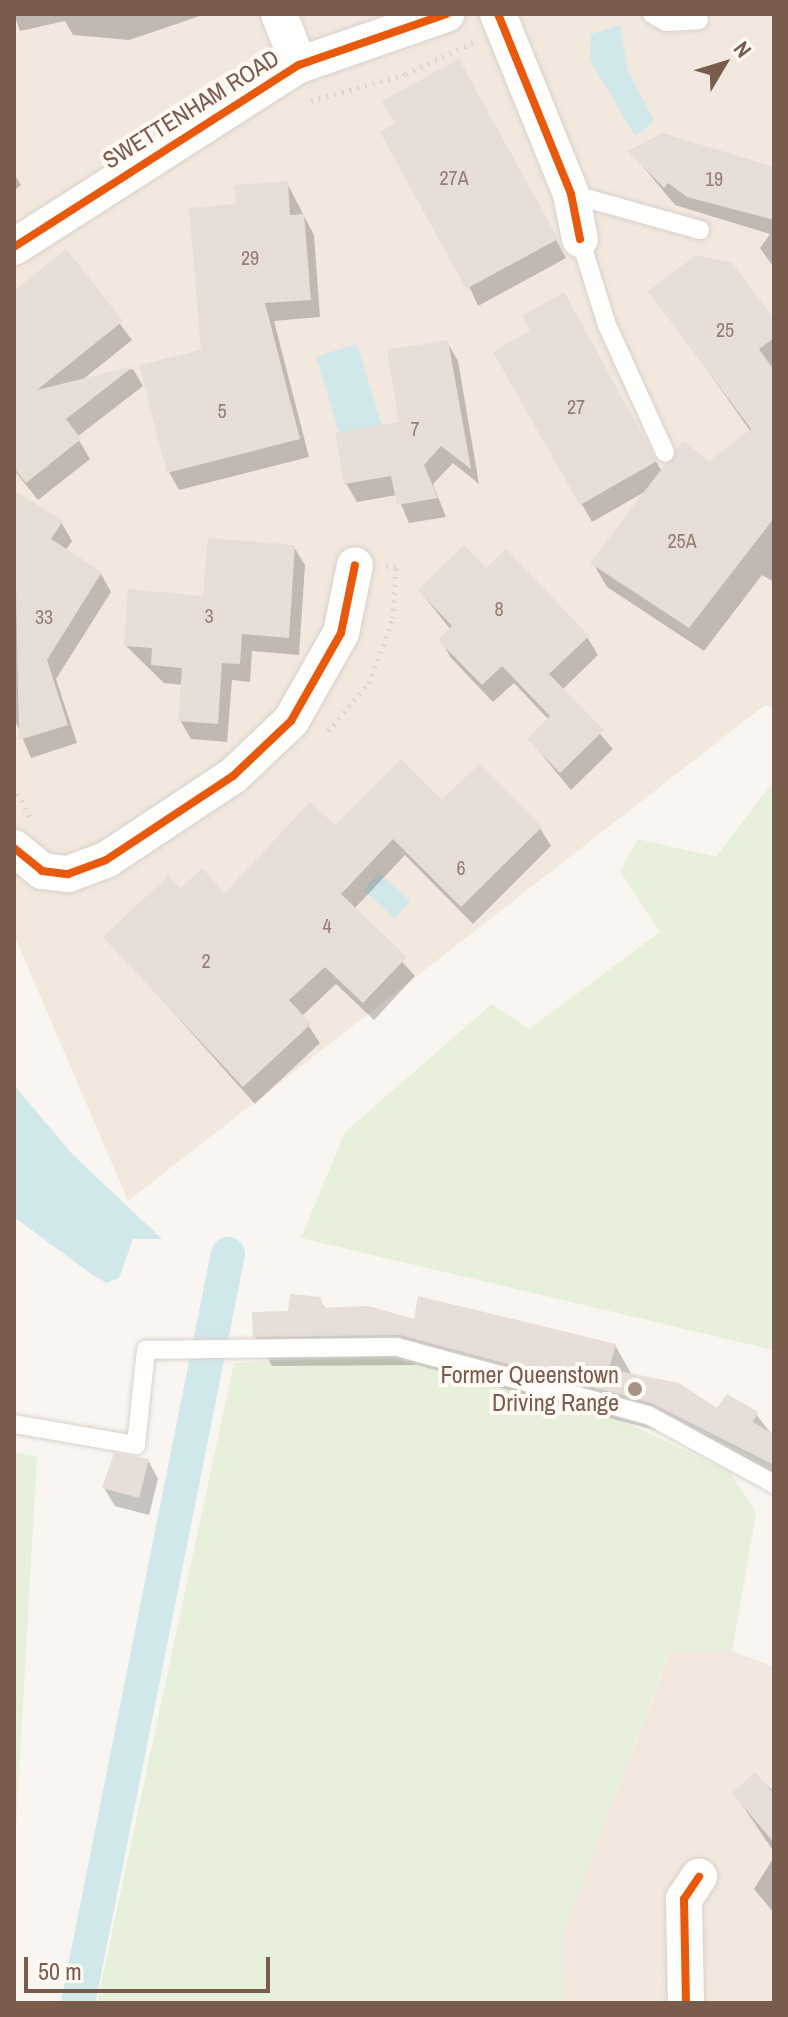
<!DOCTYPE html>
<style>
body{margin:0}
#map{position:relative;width:788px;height:2017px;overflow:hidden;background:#f9f5f0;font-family:"Archivo Narrow",sans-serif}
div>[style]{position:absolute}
.residential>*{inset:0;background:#f2e8de}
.green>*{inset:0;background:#e7f0db}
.water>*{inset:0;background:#d0e8ea;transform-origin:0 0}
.shadow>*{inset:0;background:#0003}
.canal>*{height:34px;margin:-17px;padding:0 17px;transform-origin:17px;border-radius:17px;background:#d0e8ea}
.building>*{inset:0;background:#e6ded7}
.path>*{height:5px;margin-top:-2.5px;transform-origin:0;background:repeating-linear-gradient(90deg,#dcd5d0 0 2px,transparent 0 8px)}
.roads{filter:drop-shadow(0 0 2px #d7d1cb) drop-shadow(0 0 2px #d7d1cb)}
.lane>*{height:18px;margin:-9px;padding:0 9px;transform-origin:9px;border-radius:9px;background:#fefefd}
.street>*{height:36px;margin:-18px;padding:0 18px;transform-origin:18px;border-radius:18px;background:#fefefd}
.cycleway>*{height:8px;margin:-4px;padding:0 4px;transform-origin:4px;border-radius:4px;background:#e8590c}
.dots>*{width:22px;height:22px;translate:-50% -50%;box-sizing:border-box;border:4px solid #fffaf3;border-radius:50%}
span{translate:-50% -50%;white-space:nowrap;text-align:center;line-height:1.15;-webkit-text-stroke:8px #fffaf3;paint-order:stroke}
.number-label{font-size:20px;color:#977e72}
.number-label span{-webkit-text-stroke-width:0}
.street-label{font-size:24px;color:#7a5c4d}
.poi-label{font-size:24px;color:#7a5c4d}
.right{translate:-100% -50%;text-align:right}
.frame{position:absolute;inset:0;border:16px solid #7a5c4d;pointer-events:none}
.north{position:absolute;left:684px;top:24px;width:80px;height:80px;-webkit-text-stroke:6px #fffaf3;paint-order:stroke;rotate:52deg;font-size:22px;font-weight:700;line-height:32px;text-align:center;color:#7a5c4d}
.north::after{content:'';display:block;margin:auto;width:28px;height:36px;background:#7a5c4d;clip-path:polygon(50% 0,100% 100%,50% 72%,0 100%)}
.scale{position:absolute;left:24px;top:1957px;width:246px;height:36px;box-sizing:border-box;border:4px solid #7a5c4d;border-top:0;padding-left:10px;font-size:24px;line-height:28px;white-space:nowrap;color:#7a5c4d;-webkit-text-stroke:6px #fffaf3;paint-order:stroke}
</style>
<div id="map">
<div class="residential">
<i style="clip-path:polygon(14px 14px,774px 14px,774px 708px,765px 705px,128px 1201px,14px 935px)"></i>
<i style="clip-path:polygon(671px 1650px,732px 1651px,774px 1667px,774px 2003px,565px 2003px,562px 1935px)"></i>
</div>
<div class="green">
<i style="clip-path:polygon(774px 781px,774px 1350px,301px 1238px,345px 1132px,492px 1004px,529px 1029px,660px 932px,620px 871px,638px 839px,716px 857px)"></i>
<i style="clip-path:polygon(385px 1356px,602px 1411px,730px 1472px,756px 1513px,732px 1651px,670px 1651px,562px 1935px,565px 2003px,97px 2003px,234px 1363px)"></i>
<i style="clip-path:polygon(14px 1453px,37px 1456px,14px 1863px)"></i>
</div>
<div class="water">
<i style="clip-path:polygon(620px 25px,628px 71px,654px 121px,635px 136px,590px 60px,591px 34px)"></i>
<i style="left:357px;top:344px;width:95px;height:43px;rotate:73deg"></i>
<i style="left:379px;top:873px;width:42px;height:23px;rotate:42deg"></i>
<i style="clip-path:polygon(14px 1085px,73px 1155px,162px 1239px,133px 1239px,119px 1278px,107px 1283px,94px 1276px,14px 1217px)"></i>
</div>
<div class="shadow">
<i style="clip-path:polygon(14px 14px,206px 14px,129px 40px,73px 35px,65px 21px,20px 31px)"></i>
<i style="clip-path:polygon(469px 80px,566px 258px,478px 306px,398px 125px)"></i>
<i style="clip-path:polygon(631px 152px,774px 169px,774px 268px,760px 248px,770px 234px,675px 205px)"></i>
<i style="clip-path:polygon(14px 174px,21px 185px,14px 191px)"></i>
<i style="clip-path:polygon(287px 183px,314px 235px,320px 317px,274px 321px,309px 457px,179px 490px,169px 472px,238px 206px)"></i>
<i style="clip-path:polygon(66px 252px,132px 340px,81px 381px,133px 369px,143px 386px,77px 437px,90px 459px,38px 500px,14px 470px,14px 293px)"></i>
<i style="clip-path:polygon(712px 261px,774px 341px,774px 582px,762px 575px,704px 651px,607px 587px,593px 563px,648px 490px,592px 522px,496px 353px,533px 332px,564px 295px,662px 472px,709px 464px,751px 432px,651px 291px)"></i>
<i style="clip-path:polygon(447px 342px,458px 361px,479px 484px,453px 463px,433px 484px,446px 517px,409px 523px,397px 495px,357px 502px,346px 483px,402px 424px)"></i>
<i style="clip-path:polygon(16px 494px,61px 522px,72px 541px,65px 551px,101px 574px,111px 592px,56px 679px,77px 743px,31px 758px,14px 718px)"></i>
<i style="clip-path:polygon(294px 547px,305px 565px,299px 655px,252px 651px,250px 682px,232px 680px,227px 742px,191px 739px,180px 720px,183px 685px,164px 683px,126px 646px)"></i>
<i style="clip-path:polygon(486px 571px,587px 637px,598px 655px,562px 690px,613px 749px,571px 790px,529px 739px,549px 720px,514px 683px,493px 702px,451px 658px,441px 640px,451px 630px,420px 591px)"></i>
<i style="clip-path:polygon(442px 803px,540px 828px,551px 846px,473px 924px,405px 855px,354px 909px,415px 976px,374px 1020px,336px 984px,302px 1016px,320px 1043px,255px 1104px,106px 937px,180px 891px,225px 896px,335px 828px)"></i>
<i style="clip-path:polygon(319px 1299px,326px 1310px,615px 1345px,632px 1375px,718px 1410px,756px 1414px,774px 1437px,774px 1485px,683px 1438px,418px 1365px,272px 1366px,255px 1336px)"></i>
<i style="clip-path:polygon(148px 1460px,158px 1479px,149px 1515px,115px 1506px,104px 1488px)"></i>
<i style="clip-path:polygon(755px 1774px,774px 1792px,774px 1852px,734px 1793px)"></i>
<i style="clip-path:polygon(774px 1857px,774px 1913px,754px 1889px)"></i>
</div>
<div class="canal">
<i style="left:78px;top:2003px;width:764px;rotate:-78.68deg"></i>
</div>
<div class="building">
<i style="clip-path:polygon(459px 59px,558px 239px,466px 289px,380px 132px,395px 124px,382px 101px)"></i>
<i style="clip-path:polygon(663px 133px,774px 167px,774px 220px,687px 197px,668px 183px,664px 188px,628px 151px)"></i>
<i style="clip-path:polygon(288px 181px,290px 215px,304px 214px,311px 300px,265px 303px,300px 439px,167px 473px,139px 365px,201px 350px,189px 208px,236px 204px,234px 185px)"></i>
<i style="clip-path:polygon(66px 249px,123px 321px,37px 390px,134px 366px,66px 419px,81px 439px,26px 483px,14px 468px,14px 291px)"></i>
<i style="clip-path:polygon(696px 255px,732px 263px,774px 319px,774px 338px,759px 349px,774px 370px,774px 518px,689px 628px,590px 563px,683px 441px,709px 461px,751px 429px,648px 291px)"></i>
<i style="clip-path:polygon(564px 292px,657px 461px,580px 505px,493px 352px,530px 331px,522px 316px)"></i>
<i style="clip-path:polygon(448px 340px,471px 469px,441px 446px,424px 465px,438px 498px,397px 505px,391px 476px,344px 484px,335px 433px,399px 422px,387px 350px)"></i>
<i style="clip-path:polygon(14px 490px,63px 521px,51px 539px,102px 572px,47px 660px,68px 725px,19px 740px)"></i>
<i style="clip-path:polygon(208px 538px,295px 545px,289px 638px,242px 634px,240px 664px,222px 663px,218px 724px,178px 721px,182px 668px,151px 665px,152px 648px,124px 646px,128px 589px,203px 596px)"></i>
<i style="clip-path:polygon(464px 545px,486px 568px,506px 549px,589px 636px,549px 674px,604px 730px,560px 773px,527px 739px,550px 716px,502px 666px,482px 685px,438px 640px,452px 626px,418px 590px)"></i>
<i style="clip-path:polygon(401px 759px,442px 800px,479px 764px,542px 827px,461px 907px,393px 839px,341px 894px,407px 957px,363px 1003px,325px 967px,289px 1000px,311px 1024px,243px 1087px,103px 937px,168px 876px,181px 888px,202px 868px,225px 893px,310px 802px,335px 825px)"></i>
<i style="clip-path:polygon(290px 1294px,321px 1297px,323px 1308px,368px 1306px,414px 1319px,418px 1296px,616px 1344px,609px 1369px,679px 1383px,717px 1408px,727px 1394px,758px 1412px,753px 1422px,774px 1435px,774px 1465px,651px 1403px,400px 1335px,253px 1337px,252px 1312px,288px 1311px)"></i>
<i style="clip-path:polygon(114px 1453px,149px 1459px,139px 1498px,102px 1488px)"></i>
<i style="clip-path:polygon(755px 1772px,774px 1794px,774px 1843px,732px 1793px)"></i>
</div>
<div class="path">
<i style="left:311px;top:101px;width:99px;rotate:-15.9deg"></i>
<i style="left:406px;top:74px;width:75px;rotate:-25.2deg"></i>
<i style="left:328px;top:731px;width:63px;rotate:-49.5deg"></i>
<i style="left:369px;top:683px;width:69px;rotate:-69.7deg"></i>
<i style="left:393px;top:618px;width:51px;rotate:-86.6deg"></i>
<i style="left:396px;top:567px;width:10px;rotate:-174deg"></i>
<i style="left:14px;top:786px;width:35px;rotate:63deg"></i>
</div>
<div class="roads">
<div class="lane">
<i style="left:652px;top:14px;width:16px;rotate:30deg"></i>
<i style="left:666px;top:22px;width:33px;rotate:-3deg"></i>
<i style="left:571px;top:194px;width:134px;rotate:15.6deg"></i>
<i style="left:580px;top:239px;width:90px;rotate:72.6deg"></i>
<i style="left:607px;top:325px;width:140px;rotate:65.5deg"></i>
<i style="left:14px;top:1424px;width:124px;rotate:9.8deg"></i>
<i style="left:136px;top:1445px;width:96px;rotate:-84deg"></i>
<i style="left:146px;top:1350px;width:251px;rotate:-0.7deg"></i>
<i style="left:397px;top:1347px;width:260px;rotate:15.2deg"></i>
<i style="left:648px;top:1415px;width:144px;rotate:28.7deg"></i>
</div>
<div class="street">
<i style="left:279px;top:14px;width:55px;rotate:68.6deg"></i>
<i style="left:498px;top:14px;width:194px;rotate:67.9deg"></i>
<i style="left:571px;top:194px;width:46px;rotate:78.7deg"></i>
<i style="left:14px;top:247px;width:338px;rotate:-32.6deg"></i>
<i style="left:299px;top:65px;width:156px;rotate:-19.1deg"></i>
<i style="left:14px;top:848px;width:36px;rotate:39deg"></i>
<i style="left:42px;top:871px;width:26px;rotate:7deg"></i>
<i style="left:68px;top:874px;width:40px;rotate:-20.2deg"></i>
<i style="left:106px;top:860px;width:152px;rotate:-33.5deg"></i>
<i style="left:233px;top:776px;width:80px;rotate:-43.5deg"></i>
<i style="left:291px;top:721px;width:101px;rotate:-60.4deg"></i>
<i style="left:341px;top:633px;width:69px;rotate:-78.4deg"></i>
<i style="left:686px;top:2003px;width:104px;rotate:-91.1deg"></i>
<i style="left:684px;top:1899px;width:27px;rotate:-56deg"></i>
</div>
</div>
<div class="cycleway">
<i style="left:498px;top:14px;width:194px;rotate:67.9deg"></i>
<i style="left:571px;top:194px;width:46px;rotate:78.7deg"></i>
<i style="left:14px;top:247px;width:338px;rotate:-32.6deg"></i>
<i style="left:299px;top:65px;width:156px;rotate:-19.1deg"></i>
<i style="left:14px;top:848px;width:36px;rotate:39deg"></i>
<i style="left:42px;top:871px;width:26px;rotate:7deg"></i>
<i style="left:68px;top:874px;width:40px;rotate:-20.2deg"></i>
<i style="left:106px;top:860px;width:152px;rotate:-33.5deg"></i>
<i style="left:233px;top:776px;width:80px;rotate:-43.5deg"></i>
<i style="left:291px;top:721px;width:101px;rotate:-60.4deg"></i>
<i style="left:341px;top:633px;width:69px;rotate:-78.4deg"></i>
<i style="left:686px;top:2003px;width:104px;rotate:-91.1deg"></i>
<i style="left:684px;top:1899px;width:27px;rotate:-56deg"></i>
</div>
<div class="dots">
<i style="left:635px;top:1389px;background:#a69286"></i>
</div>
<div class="number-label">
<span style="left:454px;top:177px">27A</span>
<span style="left:714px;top:178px">19</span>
<span style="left:250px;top:257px">29</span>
<span style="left:725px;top:329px">25</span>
<span style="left:576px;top:406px">27</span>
<span style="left:222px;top:410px">5</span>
<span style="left:415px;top:428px">7</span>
<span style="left:682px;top:540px">25A</span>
<span style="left:499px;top:608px">8</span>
<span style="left:209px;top:615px">3</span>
<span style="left:44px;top:616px">33</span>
<span style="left:461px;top:867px">6</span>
<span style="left:327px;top:925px">4</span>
<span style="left:206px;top:960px">2</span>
</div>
<div class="street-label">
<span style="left:191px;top:109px;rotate:-32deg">SWETTENHAM ROAD</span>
</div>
<div class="poi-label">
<span class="right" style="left:619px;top:1389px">Former Queenstown<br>Driving Range</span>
</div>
<div class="frame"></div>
<div class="north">N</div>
<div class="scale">50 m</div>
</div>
